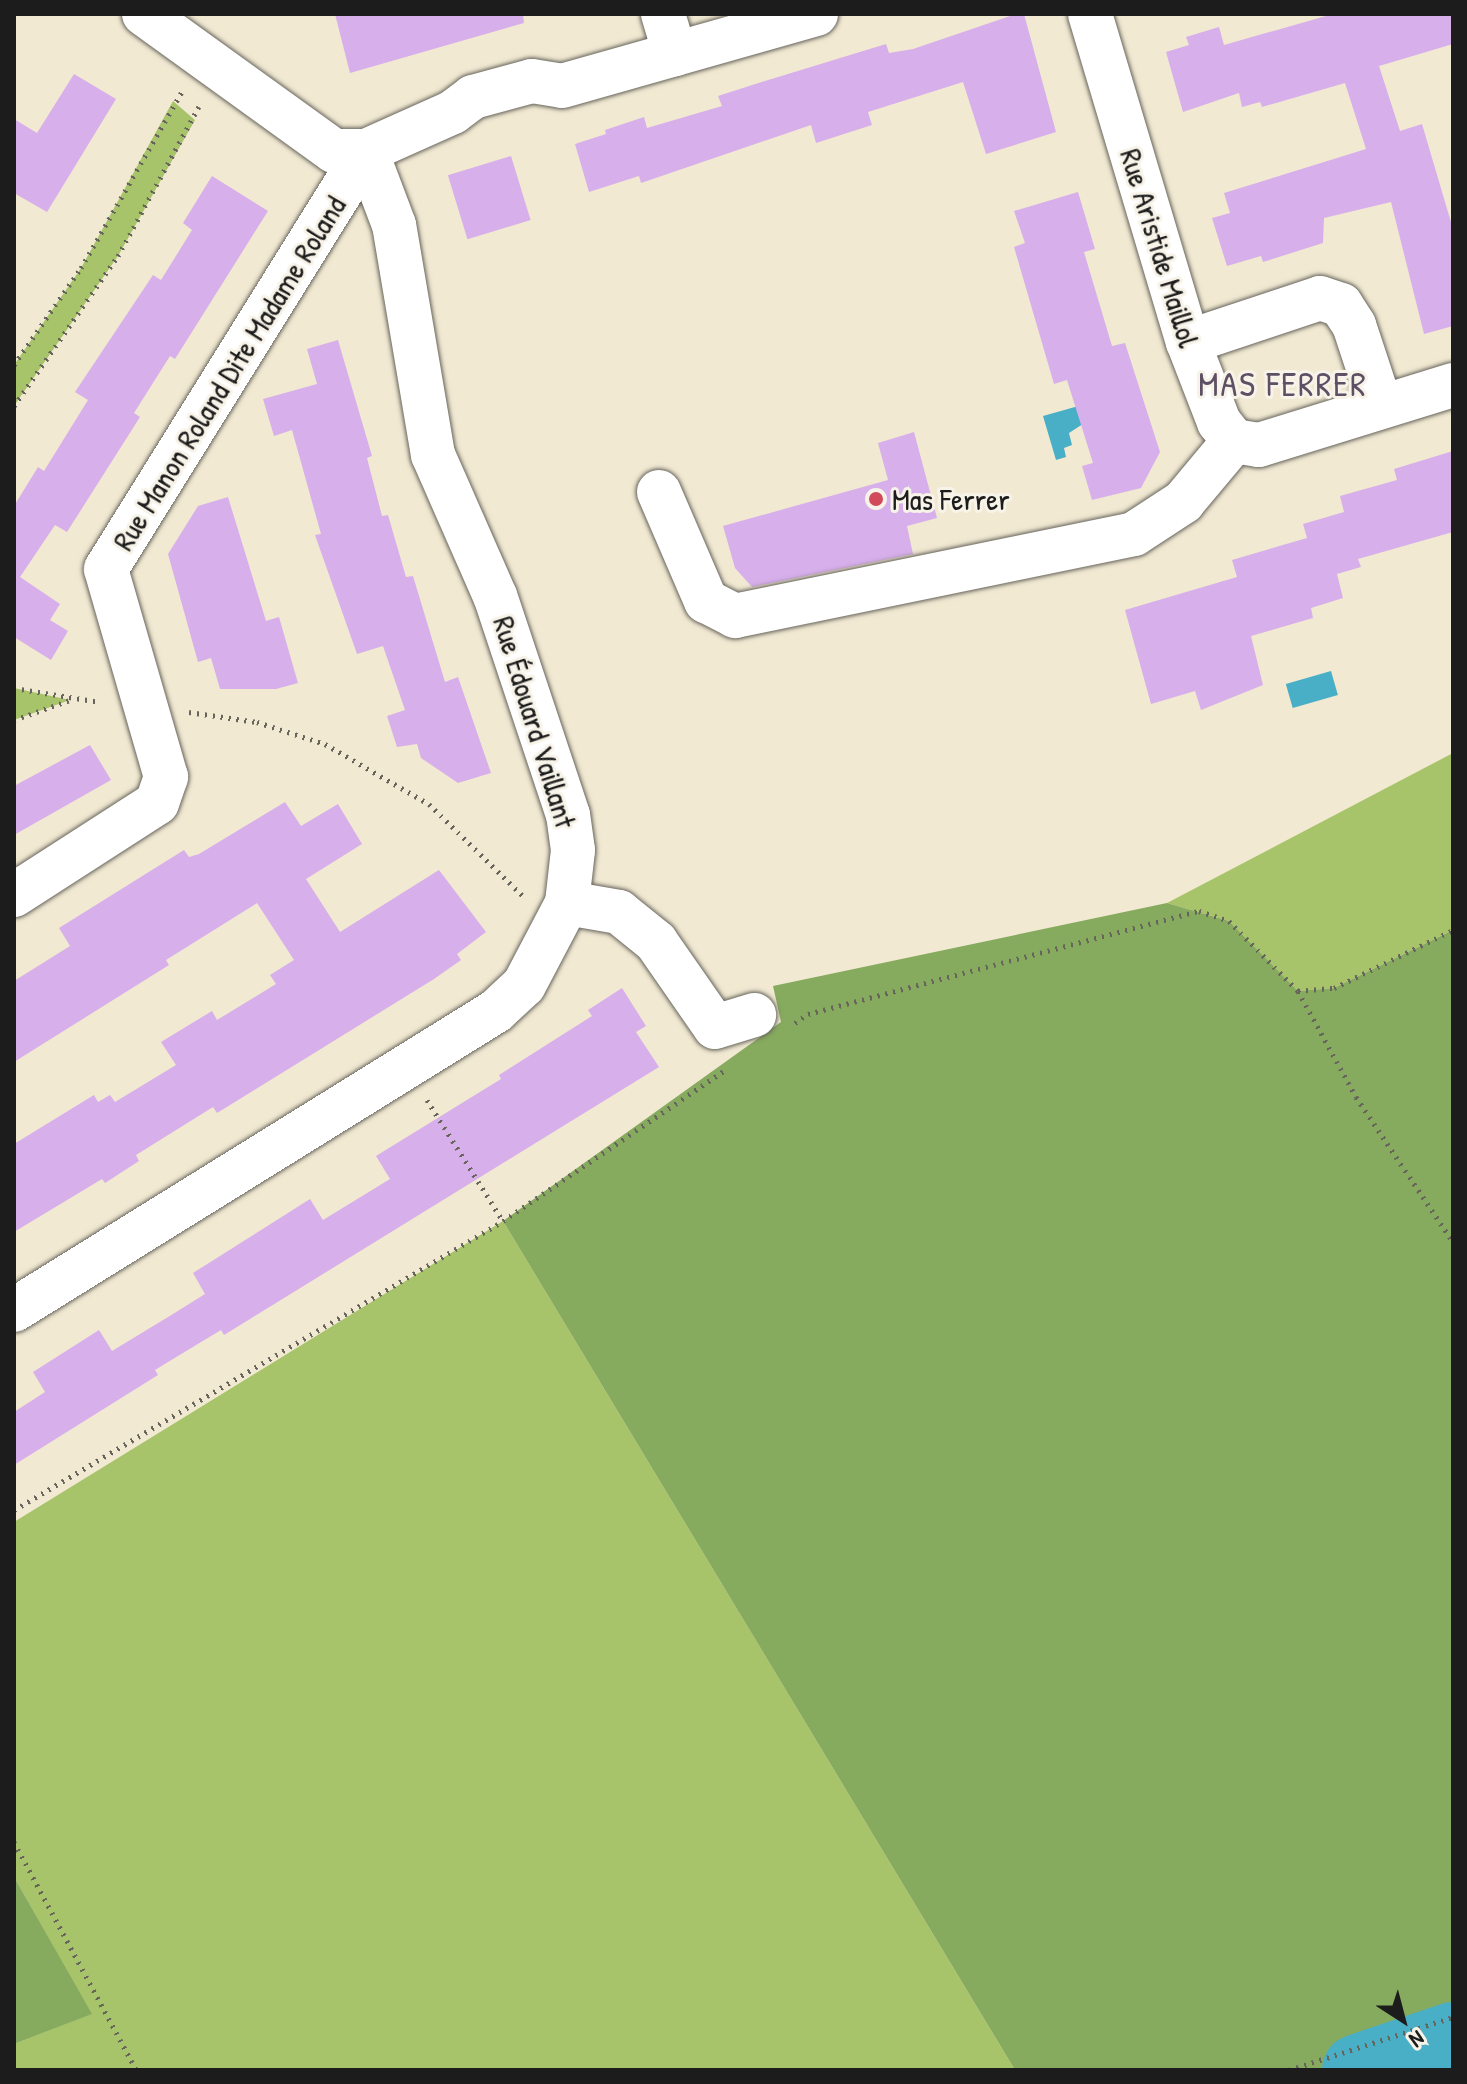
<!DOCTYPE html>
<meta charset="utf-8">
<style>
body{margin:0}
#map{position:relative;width:1467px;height:2084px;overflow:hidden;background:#f1e9d2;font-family:"Patrick Hand",sans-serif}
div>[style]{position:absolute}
.green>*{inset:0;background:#a8c46a}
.forest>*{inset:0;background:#86aa5e}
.water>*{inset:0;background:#48afc7;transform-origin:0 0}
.river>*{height:72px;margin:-36px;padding:0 36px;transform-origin:36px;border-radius:36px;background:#48afc7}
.building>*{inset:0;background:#d7afeb;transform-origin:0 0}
.path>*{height:5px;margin-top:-2.5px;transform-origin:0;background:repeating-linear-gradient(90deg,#67645c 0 2px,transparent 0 8px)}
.roads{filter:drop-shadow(0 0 2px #67645c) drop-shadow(0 0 2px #67645c)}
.minor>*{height:44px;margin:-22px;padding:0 22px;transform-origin:22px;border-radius:22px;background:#fff}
.dots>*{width:22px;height:22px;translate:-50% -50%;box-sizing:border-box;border:4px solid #f7f3e8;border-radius:50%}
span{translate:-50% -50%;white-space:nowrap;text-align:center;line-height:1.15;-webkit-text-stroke:6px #f7f3e8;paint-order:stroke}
.street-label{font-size:30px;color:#1c1c1c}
.poi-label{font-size:30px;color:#1c1c1c}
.left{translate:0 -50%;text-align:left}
.quarter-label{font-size:34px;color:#5d4f64;letter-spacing:2px}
.frame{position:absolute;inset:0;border:16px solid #1c1c1c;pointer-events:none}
.north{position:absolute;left:1363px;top:1980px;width:80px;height:80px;-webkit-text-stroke:6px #f7f3e8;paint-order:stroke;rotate:144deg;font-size:22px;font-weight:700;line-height:32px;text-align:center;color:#1c1c1c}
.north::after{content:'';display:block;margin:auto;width:28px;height:36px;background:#1c1c1c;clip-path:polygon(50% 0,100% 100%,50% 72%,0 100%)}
</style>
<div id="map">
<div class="green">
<i style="clip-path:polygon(173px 101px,195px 120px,118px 256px,14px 406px,14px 365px,81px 268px)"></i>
<i style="clip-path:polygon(14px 688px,70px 700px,14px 720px)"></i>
<i style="clip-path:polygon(1453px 753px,1453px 930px,1334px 988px,1298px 991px,1229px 921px,1167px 903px)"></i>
<i style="clip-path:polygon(503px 1221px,1015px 2070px,14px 2070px,14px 2044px,91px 2014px,14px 1877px,14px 1522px)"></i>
</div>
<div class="forest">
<i style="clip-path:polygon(1167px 903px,1229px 921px,1298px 991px,1334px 988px,1453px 930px,1453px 2070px,1015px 2070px,503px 1221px,781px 1022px,773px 986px)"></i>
<i style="clip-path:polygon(14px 1877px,92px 2014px,14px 2044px)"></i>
</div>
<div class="water">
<i style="clip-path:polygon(1082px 405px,1086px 422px,1069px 433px,1072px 445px,1064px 448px,1066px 457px,1056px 460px,1043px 416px)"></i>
<i style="left:1331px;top:671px;width:25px;height:47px;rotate:74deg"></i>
</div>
<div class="river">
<i style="left:1358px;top:2070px;width:100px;rotate:-18.6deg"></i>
</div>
<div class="building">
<i style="clip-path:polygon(335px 14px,523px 14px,524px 23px,350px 73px)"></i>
<i style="clip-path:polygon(1016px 14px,1024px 14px,1056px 132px,986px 154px,963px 82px,868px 112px,872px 125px,816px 143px,811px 125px,641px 183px,639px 176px,589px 192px,575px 144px,606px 134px,605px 130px,644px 117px,647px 128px,722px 106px,718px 96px,765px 81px,886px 44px,889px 53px,913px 49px)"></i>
<i style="clip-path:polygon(1333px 14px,1453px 14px,1453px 44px,1379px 66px,1400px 131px,1422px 124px,1453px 229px,1453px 326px,1424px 334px,1391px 202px,1324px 218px,1323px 243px,1263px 262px,1261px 256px,1227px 266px,1212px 218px,1230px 213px,1224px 193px,1366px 149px,1345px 83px,1262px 107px,1260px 102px,1242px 107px,1239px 93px,1183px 112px,1166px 52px,1189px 45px,1186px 37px,1219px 27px,1224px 45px)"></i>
<i style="clip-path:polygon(74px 74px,116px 99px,47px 212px,14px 193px,14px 119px,37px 133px)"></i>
<i style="left:511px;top:156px;width:67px;height:66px;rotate:73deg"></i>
<i style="clip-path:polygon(212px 176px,268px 211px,175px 359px,170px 356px,134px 413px,140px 417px,67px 532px,55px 525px,20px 577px,60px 604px,50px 620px,68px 631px,51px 660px,14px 637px,14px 506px,38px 467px,44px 471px,88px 400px,75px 392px,153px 275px,161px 280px,192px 230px,183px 223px)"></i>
<i style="clip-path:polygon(1078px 192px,1095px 249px,1084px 252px,1112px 346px,1125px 343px,1160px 452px,1141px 488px,1092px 500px,1082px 466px,1093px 463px,1067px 380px,1054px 384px,1014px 247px,1025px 243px,1014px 211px)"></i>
<i style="clip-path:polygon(338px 340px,372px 456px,367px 458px,382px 516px,388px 515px,406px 577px,413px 576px,445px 682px,458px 677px,491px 773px,458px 783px,421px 758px,417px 744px,397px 747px,387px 716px,405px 710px,383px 646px,357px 654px,315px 535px,321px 534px,292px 430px,274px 436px,263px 399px,317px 384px,307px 349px)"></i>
<i style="clip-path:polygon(914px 432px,937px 518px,907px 526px,913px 554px,752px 587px,735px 568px,723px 526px,888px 480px,878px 443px)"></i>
<i style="clip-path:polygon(1453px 451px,1453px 532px,1358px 559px,1361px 567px,1337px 574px,1343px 598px,1311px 608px,1313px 618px,1251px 636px,1263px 685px,1201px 710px,1195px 691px,1151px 704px,1125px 610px,1237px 577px,1232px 560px,1307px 538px,1303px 524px,1344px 512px,1340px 496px,1397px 480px,1394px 469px)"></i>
<i style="clip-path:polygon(228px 497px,266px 621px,279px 617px,298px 683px,276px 689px,220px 689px,211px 658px,198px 662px,168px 554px,198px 506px)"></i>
<i style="clip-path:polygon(90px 745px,111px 780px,14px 835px,14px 786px)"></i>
<i style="clip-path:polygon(285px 802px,301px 826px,338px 804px,362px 844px,306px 879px,340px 932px,439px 870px,486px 932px,457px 954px,461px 960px,434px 979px,217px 1113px,213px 1107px,136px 1155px,139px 1161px,105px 1183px,102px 1179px,14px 1232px,14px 1144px,94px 1095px,98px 1102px,110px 1095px,115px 1102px,176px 1065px,161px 1042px,212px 1011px,217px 1020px,276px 984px,270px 975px,294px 960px,257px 903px,166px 960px,169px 965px,14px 1062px,14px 981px,70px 946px,59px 928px,184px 850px,189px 857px,199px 854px)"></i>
<i style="clip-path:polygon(622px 988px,646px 1026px,636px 1032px,659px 1067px,224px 1335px,221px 1330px,168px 1362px,155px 1370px,158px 1375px,14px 1465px,14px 1412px,45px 1392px,33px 1372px,99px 1330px,112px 1351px,173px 1314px,205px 1294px,193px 1273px,310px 1199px,323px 1220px,390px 1179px,376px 1156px,501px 1079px,499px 1075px,592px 1016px,588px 1010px)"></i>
</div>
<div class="path">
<i style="left:14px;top:365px;width:118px;rotate:-55.4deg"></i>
<i style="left:81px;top:268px;width:203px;rotate:-60.2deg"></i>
<i style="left:14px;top:406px;width:183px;rotate:-55.3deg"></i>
<i style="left:118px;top:256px;width:170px;rotate:-61.6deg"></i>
<i style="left:14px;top:688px;width:87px;rotate:9.2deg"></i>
<i style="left:189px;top:712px;width:69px;rotate:8.4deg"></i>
<i style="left:257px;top:722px;width:71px;rotate:17.9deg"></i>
<i style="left:325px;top:744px;width:120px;rotate:30deg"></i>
<i style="left:429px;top:804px;width:133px;rotate:44.4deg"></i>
<i style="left:14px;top:720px;width:59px;rotate:-19.7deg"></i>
<i style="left:1298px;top:991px;width:121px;rotate:61.3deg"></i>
<i style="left:1356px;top:1097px;width:174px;rotate:56.2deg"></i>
<i style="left:795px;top:1023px;width:16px;rotate:-35deg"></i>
<i style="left:808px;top:1014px;width:404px;rotate:-14.8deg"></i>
<i style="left:1199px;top:911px;width:32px;rotate:18deg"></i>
<i style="left:1229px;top:921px;width:98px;rotate:45.4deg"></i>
<i style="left:1298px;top:991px;width:36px;rotate:-5deg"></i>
<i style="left:1334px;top:988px;width:132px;rotate:-26deg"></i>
<i style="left:427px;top:1100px;width:143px;rotate:57.9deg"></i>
<i style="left:14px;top:1510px;width:568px;rotate:-30.58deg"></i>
<i style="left:503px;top:1221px;width:271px;rotate:-34.2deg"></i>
<i style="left:14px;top:1842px;width:259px;rotate:61.8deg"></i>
<i style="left:1289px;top:2070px;width:172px;rotate:-17.9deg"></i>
</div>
<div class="roads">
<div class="minor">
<i style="left:144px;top:14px;width:234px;rotate:35.8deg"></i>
<i style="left:334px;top:151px;width:32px"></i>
<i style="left:366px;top:151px;width:95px;rotate:-24.1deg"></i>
<i style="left:453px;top:112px;width:25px;rotate:-37deg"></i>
<i style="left:473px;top:97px;width:61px;rotate:-15.2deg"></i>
<i style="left:532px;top:81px;width:30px;rotate:9deg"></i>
<i style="left:562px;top:86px;width:264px;rotate:-15.8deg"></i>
<i style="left:663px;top:14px;width:42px;rotate:73.3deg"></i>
<i style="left:1090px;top:14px;width:342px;rotate:73.4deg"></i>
<i style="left:1188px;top:342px;width:86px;rotate:68.8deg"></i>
<i style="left:1219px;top:422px;width:24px;rotate:52deg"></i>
<i style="left:1234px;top:441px;width:25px;rotate:9deg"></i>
<i style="left:1259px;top:445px;width:203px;rotate:-17.2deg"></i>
<i style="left:1188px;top:342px;width:139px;rotate:-18.4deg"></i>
<i style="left:1320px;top:298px;width:22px;rotate:18deg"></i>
<i style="left:1341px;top:305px;width:24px;rotate:57deg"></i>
<i style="left:1354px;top:325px;width:86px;rotate:71.8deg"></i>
<i style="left:659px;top:492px;width:119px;rotate:66.7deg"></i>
<i style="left:706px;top:601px;width:33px;rotate:27deg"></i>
<i style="left:735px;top:616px;width:407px;rotate:-11.6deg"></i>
<i style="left:1134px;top:534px;width:59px;rotate:-33.1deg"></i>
<i style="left:1183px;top:502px;width:80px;rotate:-50.1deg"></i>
<i style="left:14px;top:895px;width:170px;rotate:-32.8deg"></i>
<i style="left:157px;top:803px;width:28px;rotate:-71deg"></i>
<i style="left:166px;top:777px;width:216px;rotate:-106.1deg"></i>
<i style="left:106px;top:569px;width:492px;rotate:-58.1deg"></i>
<i style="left:567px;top:903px;width:53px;rotate:9.8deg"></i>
<i style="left:619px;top:912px;width:48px;rotate:39deg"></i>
<i style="left:656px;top:942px;width:103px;rotate:55.2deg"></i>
<i style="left:715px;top:1027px;width:41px;rotate:-17.1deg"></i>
<i style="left:14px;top:1310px;width:567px;rotate:-31.81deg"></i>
<i style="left:496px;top:1011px;width:38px;rotate:-43deg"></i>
<i style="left:524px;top:985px;width:93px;rotate:-62.3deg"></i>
<i style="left:567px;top:903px;width:53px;rotate:-83.5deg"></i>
<i style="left:573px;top:850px;width:35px;rotate:-98deg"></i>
<i style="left:568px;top:815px;width:231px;rotate:-108.4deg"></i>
<i style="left:495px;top:596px;width:154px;rotate:-113.7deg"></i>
<i style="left:433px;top:455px;width:233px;rotate:-99.6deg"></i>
<i style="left:394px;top:225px;width:79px;rotate:-110.7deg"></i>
</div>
</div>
<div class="dots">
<i style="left:876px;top:499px;background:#d1495b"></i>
</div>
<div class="street-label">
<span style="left:1160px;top:248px;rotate:73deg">Rue Aristide Maillol</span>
<span style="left:229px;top:373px;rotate:-58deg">Rue Manon Roland Dite Madame Roland</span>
<span style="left:535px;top:722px;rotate:73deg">Rue Édouard Vaillant</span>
</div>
<div class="poi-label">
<span class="left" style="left:892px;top:499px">Mas Ferrer</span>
</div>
<div class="quarter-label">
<span style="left:1283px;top:385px">MAS FERRER</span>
</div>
<div class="frame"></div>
<div class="north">N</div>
</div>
